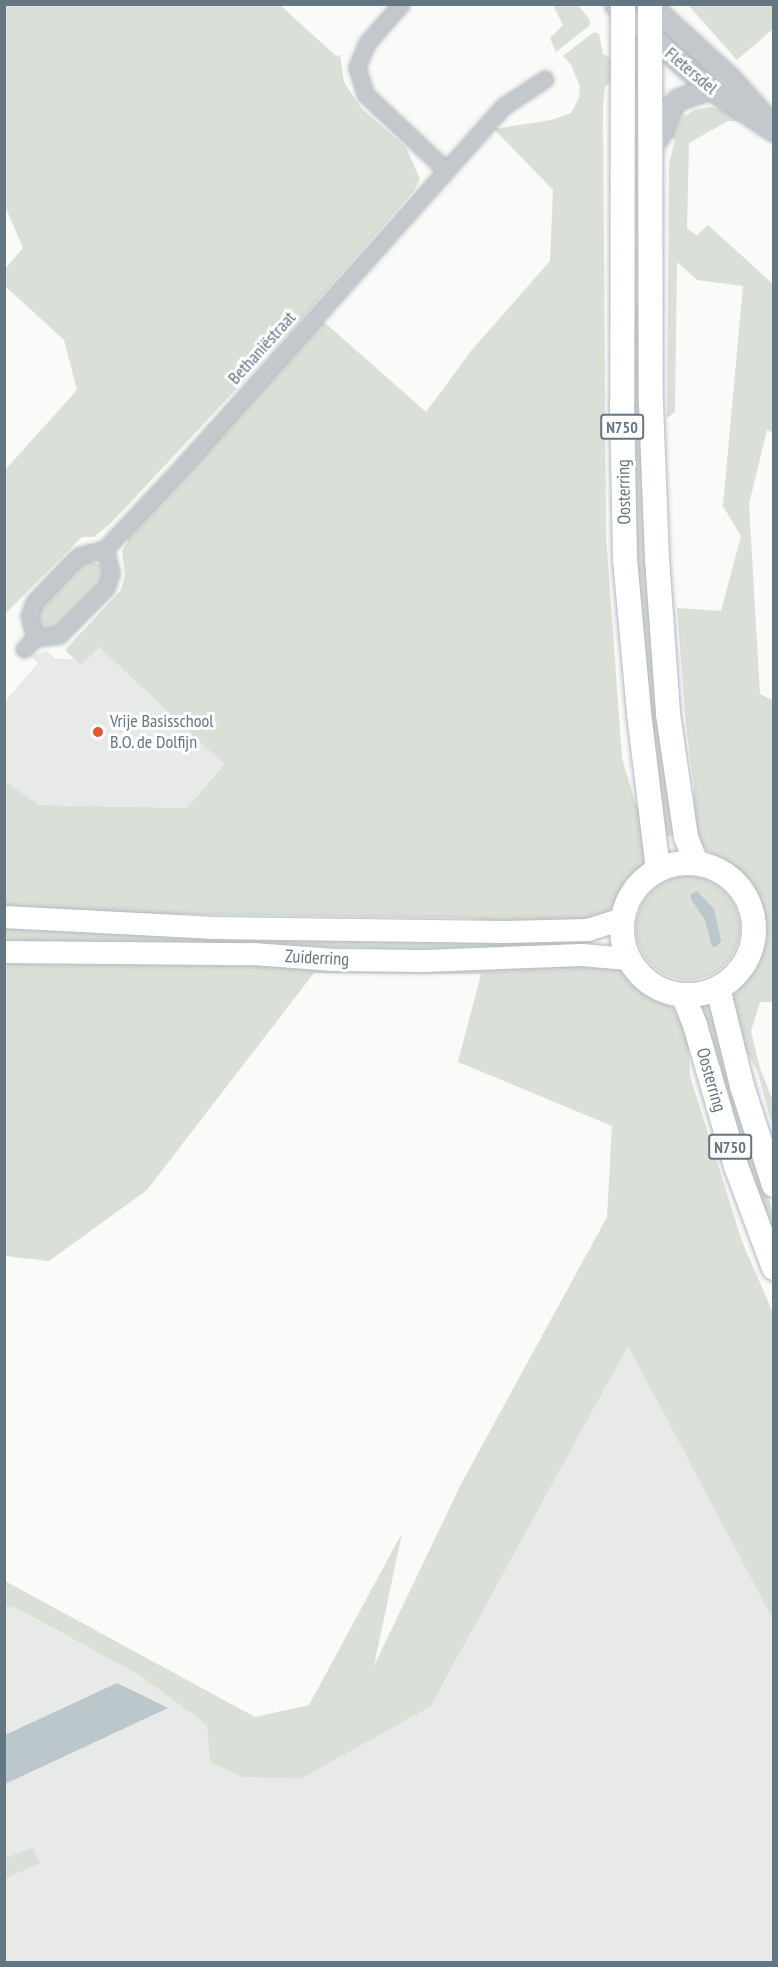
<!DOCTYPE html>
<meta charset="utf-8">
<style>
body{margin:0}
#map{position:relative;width:778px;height:1967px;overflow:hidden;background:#fafaf8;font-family:"PT Sans Narrow",sans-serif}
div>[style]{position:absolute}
.built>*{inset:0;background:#e8e9e9}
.green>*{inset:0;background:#dadfd7}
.round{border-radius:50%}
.water>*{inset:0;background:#bbc7cb}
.roads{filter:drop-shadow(0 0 2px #b3babf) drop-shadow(0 0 2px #b3babf)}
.minor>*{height:15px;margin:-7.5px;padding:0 7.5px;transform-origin:7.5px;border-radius:7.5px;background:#c3c8cc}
.tertiary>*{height:20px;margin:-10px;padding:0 10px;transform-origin:10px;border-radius:10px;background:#c3c8cc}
.secondary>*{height:22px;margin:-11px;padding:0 11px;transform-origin:11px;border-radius:11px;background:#fff}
.primary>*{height:24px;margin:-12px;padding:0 12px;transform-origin:12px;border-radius:12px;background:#fff}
.primary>.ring{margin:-12px;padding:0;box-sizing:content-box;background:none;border:24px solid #fff;border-radius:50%}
.dots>*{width:16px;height:16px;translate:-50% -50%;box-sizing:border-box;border:3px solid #fff;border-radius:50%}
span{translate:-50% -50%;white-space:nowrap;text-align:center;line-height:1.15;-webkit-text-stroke:6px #fff;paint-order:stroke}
.shield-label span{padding:2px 4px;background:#fff;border:2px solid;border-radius:4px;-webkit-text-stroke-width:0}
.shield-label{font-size:16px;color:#657683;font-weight:700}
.street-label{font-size:18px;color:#657683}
.poi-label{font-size:18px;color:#657683}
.left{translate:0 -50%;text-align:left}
.frame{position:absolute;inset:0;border:6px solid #657683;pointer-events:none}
</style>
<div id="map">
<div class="built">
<i style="clip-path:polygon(99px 647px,224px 763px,187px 808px,5px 804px,5px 701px,38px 663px,31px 656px,47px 651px,56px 659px,73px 659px,81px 666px)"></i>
<i style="clip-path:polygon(628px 1346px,773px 1620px,773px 1962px,5px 1962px,4px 1879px,40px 1863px,8px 1857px,5px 1852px,5px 1606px,17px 1609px,139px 1675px,207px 1725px,211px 1762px,432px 1705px)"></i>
</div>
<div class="green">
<i style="clip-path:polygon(5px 4px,280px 5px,336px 56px,340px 55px,344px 82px,361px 108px,406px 147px,420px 179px,413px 192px,297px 324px,112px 522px,94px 537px,82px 537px,5px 614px,5px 470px,77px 390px,64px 340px,5px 286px,5px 269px,23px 248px,5px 206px)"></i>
<i style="clip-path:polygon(553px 5px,578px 5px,589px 19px,590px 25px,556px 52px,550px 38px,563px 25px)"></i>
<i style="clip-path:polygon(688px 5px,773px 5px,773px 29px,737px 60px)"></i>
<i style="clip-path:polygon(594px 32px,599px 34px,603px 54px,614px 60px,613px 80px,605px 86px,603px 105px,606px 535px,622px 758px,635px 802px,641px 813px,646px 860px,643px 865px,625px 884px,610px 912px,595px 922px,520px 924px,466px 918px,5px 912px,4px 781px,39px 805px,187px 808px,224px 764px,99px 647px,81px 666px,65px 650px,121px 590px,125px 575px,122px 551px,128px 541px,127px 538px,323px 321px,426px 412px,471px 351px,550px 261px,553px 190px,494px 129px,551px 120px,571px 113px,579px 98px,580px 86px,571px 65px,563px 56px)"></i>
<i style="clip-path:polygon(680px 106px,685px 116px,694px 110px,710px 107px,724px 110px,741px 119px,739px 121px,728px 121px,689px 143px,687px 229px,697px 235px,708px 225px,773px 284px,773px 433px,767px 430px,749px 504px,760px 694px,774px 701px,773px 1002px,760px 1002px,751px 1031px,760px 1068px,773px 1101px,773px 1128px,757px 1070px,742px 1044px,731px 1007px,734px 995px,756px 969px,762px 956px,767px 938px,764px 909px,752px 884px,738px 869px,705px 849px,699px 840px,694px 815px,694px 786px,686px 725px,677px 608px,721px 611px,741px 536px,723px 506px,743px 286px,697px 280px,677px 262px,675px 412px,667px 418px,669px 164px,675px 139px,665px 136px)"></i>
<i style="clip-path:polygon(643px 306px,677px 834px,665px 837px,651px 744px,633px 517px,630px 307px)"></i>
<i style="clip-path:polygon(90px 561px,100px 565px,103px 569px,104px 581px,61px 627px,45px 631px,40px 628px,36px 619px,40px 607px,80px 566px)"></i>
<i class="round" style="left:636px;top:876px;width:104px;height:104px"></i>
<i style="clip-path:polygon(5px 929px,191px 932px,565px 938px,564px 950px,428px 956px,371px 948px,5px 942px)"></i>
<i style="clip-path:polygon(5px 962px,616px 965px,647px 993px,678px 1011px,688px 1039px,690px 1076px,742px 1241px,773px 1313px,773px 1620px,628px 1346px,431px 1706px,302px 1778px,244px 1777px,210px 1762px,207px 1725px,139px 1675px,18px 1609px,5px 1606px,5px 1581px,255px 1717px,309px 1705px,402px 1533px,374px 1666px,461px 1484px,607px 1217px,612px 1126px,458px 1062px,481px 974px,314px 973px,147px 1190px,49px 1261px,5px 1256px)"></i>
<i style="clip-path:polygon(707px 1003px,711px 1006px,746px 1133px,773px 1211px,773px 1243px,760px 1206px,701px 1009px,702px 1004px)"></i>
<i style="clip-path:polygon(33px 1848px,40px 1863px,5px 1879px,5px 1852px,8px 1857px)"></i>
</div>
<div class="water">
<i style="clip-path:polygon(697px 891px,714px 909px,721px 941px,717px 946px,712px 947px,705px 920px,691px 899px,691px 894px)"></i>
<i style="clip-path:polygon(117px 1683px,168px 1708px,5px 1784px,5px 1735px)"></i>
</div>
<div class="roads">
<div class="minor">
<i style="left:401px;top:4px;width:52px;rotate:131.1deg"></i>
<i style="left:367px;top:43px;width:26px;rotate:113deg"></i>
<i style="left:357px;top:67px;width:28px;rotate:73deg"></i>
<i style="left:365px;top:94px;width:110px;rotate:43.2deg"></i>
<i style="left:105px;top:549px;width:25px;rotate:76deg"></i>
<i style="left:111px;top:573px;width:16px;rotate:108deg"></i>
<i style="left:106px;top:588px;width:66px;rotate:135deg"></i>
<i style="left:59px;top:635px;width:24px;rotate:173deg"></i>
<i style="left:35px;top:638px;width:23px;rotate:-105deg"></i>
<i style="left:29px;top:616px;width:15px;rotate:-70deg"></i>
<i style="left:34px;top:602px;width:59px;rotate:-46.4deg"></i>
<i style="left:75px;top:559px;width:7px;rotate:-34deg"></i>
<i style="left:81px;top:555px;width:25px;rotate:-14deg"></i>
<i style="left:105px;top:549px;width:112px;rotate:-46.8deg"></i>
<i style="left:182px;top:467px;width:484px;rotate:-48.3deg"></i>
<i style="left:504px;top:106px;width:49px;rotate:-33.4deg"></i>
<i style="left:24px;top:649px;width:16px;rotate:-45deg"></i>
</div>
<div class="tertiary">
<i style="left:649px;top:4px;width:110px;rotate:42.4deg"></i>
<i style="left:730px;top:78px;width:55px;rotate:47.9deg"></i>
<i style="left:616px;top:6px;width:125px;rotate:41.4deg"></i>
<i style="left:710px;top:89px;width:77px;rotate:33.3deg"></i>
<i style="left:651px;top:148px;width:19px;rotate:-55deg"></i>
<i style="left:662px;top:132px;width:24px;rotate:-71deg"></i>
<i style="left:670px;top:109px;width:12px;rotate:-48deg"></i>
<i style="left:678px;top:100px;width:34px;rotate:-19deg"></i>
</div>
<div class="secondary">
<i style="left:4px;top:917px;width:207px;rotate:3deg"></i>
<i style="left:211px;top:928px;width:294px;rotate:0.8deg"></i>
<i style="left:505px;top:932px;width:83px;rotate:-1.4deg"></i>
<i style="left:588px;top:930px;width:36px;rotate:-18deg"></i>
<i style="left:4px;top:952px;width:249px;rotate:0.5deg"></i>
<i style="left:253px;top:954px;width:81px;rotate:4.2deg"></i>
<i style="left:334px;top:960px;width:90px;rotate:0.6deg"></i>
<i style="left:424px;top:961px;width:158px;rotate:-2.2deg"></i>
<i style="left:582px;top:955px;width:46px;rotate:5deg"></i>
</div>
<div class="primary">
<i style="left:623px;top:4px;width:399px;rotate:90.1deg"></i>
<i style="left:622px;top:403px;width:156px;rotate:88.9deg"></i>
<i style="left:625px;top:559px;width:155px;rotate:84.8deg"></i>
<i style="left:639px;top:713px;width:158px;rotate:83.1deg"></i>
<i style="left:650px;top:4px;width:399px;rotate:89.9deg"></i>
<i style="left:651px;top:403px;width:156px;rotate:87.8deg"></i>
<i style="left:657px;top:559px;width:155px;rotate:85.9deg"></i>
<i style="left:668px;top:714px;width:124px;rotate:81.7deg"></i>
<i style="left:686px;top:837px;width:28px;rotate:69deg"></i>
<i class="ring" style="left:622px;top:863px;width:108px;height:108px"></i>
<i style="left:718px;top:988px;width:101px;rotate:76.2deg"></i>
<i style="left:742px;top:1086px;width:104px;rotate:72.1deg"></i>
<i style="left:683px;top:995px;width:32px;rotate:68deg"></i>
<i style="left:695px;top:1025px;width:147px;rotate:73.8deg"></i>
<i style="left:736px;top:1166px;width:109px;rotate:69.6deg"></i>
</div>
</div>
<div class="dots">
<i style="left:98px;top:732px;background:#e4572e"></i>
</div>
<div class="shield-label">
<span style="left:622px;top:427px">N750</span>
<span style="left:730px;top:1147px">N750</span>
</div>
<div class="street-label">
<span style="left:691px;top:71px;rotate:40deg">Fletersdel</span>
<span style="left:262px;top:348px;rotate:-48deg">Bethaniëstraat</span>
<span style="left:624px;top:492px;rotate:-91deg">Oosterring</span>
<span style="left:317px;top:958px;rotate:3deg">Zuiderring</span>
<span style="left:711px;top:1080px;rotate:74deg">Oosterring</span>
</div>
<div class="poi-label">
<span class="left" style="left:110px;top:732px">Vrije Basisschool<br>B.O. de Dolfijn</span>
</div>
<div class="frame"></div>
</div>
